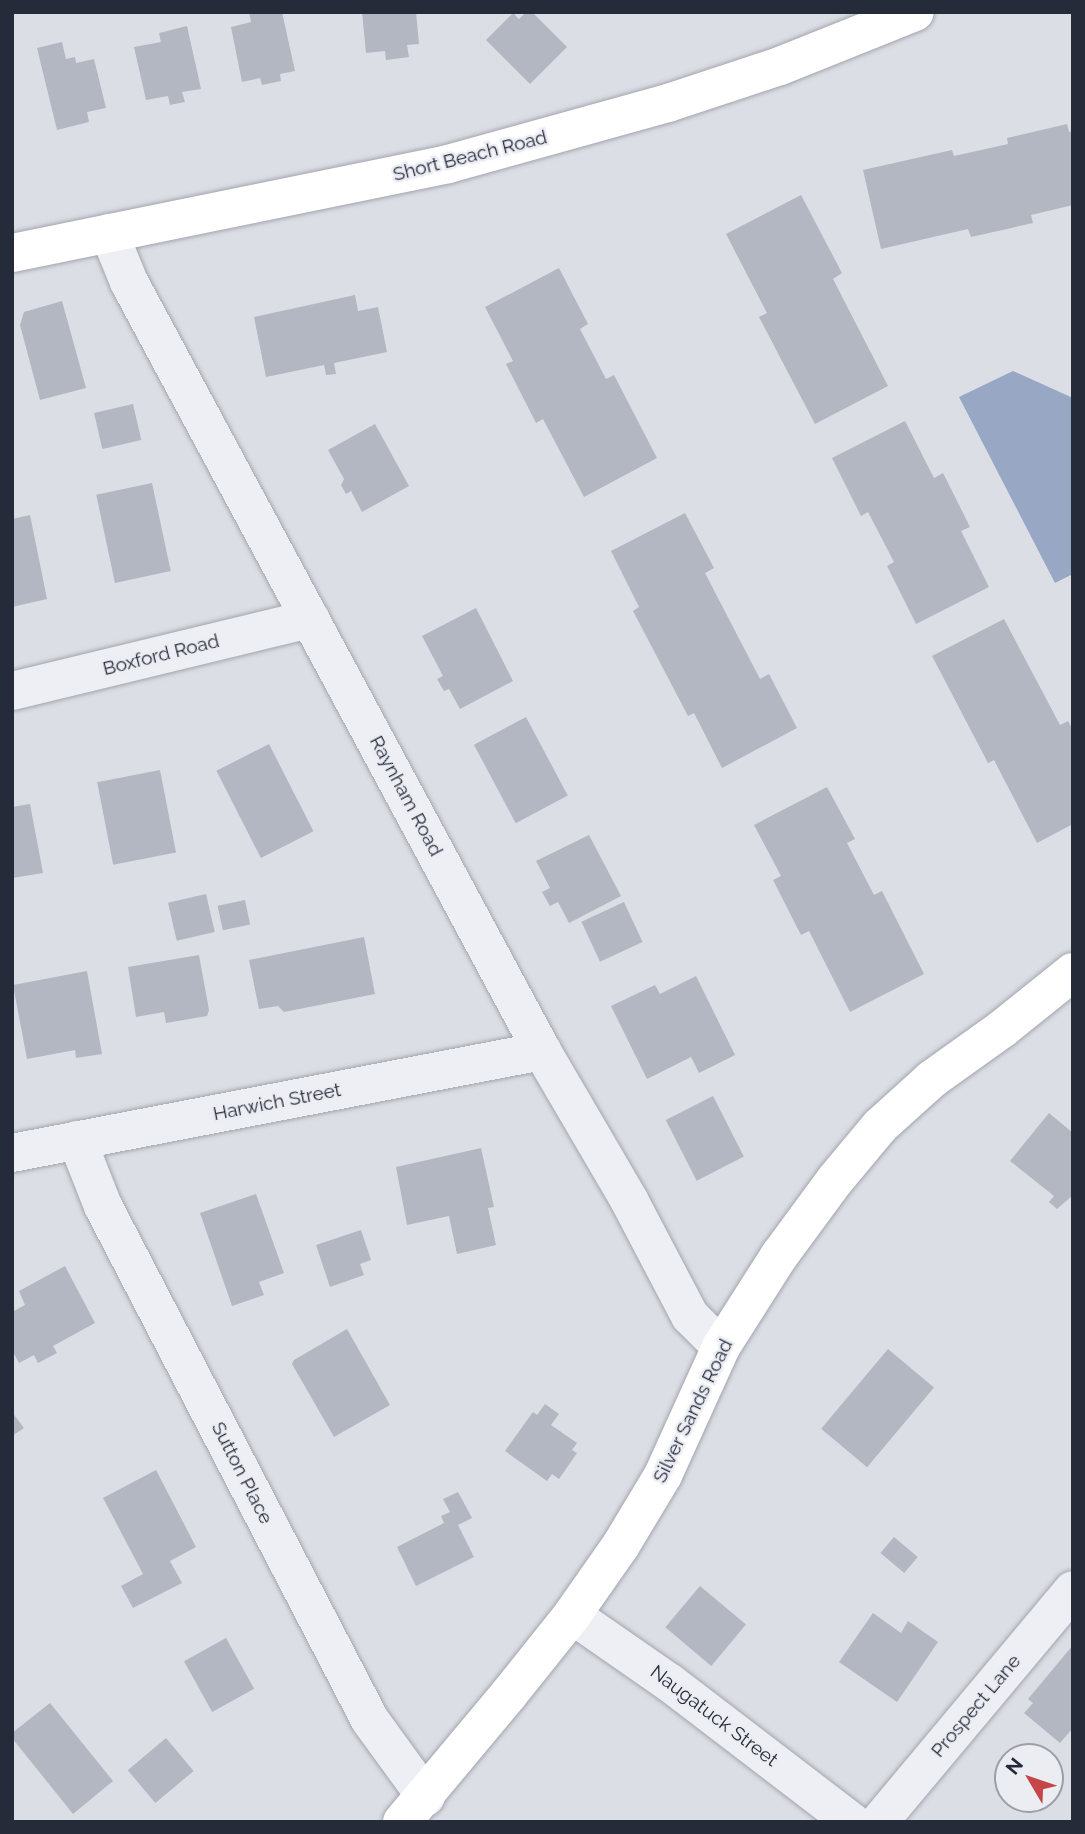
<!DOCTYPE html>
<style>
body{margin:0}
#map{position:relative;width:1085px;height:1834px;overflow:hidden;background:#dcdee5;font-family:Raleway,sans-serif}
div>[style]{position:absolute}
.water>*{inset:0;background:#98a7c4}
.building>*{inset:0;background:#b3b7c1;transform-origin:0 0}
.roads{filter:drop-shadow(0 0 2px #a2a5ae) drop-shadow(0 0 2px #a2a5ae)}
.minor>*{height:38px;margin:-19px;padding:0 19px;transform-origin:19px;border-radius:19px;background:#eeeff4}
.major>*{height:38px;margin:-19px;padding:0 19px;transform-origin:19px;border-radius:19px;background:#fff}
span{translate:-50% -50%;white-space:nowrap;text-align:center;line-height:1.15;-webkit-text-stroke:5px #ebedf3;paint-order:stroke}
.street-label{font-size:19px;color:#262b3a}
.frame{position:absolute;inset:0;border:14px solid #262b3a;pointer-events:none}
.north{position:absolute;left:994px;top:1743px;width:70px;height:70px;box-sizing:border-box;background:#ebedf3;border:2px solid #9c9fa9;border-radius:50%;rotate:309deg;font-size:19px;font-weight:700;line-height:28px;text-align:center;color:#262b3a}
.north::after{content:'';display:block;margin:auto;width:24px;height:32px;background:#c64546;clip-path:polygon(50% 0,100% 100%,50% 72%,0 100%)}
</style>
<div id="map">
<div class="water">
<i style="clip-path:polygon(1013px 371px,1073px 398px,1073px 574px,1055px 583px,959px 397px)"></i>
</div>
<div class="building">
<i style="clip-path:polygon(249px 12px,282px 12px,295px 71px,280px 74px,281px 81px,262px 85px,260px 78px,242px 82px,231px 27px,251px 22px)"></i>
<i style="clip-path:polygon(362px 12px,416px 12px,419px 44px,407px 45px,409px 57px,386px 60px,385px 51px,366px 53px)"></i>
<i style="clip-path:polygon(526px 12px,532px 12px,567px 47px,530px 84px,486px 40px,513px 13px,519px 19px)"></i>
<i style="clip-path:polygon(187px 26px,201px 89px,182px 92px,185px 102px,170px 105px,168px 96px,146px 100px,134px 47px,161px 42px,159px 33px)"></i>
<i style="clip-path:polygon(62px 42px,66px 59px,75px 57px,76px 63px,94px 59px,106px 108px,87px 112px,89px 122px,57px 130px,37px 48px)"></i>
<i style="clip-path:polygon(1067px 124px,1069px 132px,1073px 131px,1073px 205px,1031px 215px,1033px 223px,971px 237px,968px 229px,881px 249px,863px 170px,952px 150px,954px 156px,1008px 144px,1007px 138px)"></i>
<i style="clip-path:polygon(801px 195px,842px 273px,833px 279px,888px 386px,815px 424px,759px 317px,767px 313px,726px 234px)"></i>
<i style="clip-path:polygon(559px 268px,588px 324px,580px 329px,606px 379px,614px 375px,657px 458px,584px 497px,543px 419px,536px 423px,506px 364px,513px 361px,485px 307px)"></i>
<i style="clip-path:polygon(355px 295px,358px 311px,378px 307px,387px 352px,334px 363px,336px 374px,326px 375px,324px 365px,266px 377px,254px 317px)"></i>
<i style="clip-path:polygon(62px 301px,86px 388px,40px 400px,20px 325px,24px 312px)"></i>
<i style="left:133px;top:404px;width:37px;height:40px;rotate:77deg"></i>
<i style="clip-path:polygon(905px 421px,934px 478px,943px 473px,970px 527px,961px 531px,989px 587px,916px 624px,887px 566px,894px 562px,868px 512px,861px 516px,832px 458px)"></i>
<i style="clip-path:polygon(375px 424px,409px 486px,362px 512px,351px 491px,346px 494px,341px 485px,344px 479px,328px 450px)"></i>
<i style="left:152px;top:483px;width:90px;height:57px;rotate:78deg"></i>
<i style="clip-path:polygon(685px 513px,714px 568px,705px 573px,760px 679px,769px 674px,797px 728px,722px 768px,694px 713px,688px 716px,633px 611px,639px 607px,611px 551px)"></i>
<i style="clip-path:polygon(30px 515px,47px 599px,12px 607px,12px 519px)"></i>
<i style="clip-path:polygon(476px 608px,513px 681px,460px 709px,449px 689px,444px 691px,437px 679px,443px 676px,422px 636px)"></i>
<i style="clip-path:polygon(1004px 619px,1060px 725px,1068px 721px,1073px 730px,1073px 824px,1037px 843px,994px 760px,988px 763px,932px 656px)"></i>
<i style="left:526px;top:717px;width:89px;height:59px;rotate:62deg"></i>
<i style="left:269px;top:744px;width:98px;height:59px;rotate:63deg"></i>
<i style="left:160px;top:770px;width:84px;height:64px;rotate:79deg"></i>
<i style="clip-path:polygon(827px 787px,855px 839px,847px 843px,874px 895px,882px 891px,924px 974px,850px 1012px,809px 931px,801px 935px,773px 880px,781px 876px,754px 825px)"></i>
<i style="clip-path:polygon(30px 804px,43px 873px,12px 878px,12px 807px)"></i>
<i style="clip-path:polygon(589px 835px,621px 896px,569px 923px,558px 902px,550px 906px,542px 892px,550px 888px,536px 861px)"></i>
<i style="left:206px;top:894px;width:39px;height:39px;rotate:77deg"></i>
<i style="left:245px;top:900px;width:25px;height:28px;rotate:78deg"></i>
<i style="left:624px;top:902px;width:44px;height:47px;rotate:65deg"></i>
<i style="clip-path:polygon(364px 937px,375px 994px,284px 1012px,278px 1006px,259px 1009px,249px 960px)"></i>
<i style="clip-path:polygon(199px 955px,209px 1010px,207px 1016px,166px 1023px,164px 1012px,136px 1017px,128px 967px)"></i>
<i style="clip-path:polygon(87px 971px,102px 1054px,76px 1058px,75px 1050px,27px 1059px,13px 985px)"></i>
<i style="clip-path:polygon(696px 976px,735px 1055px,699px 1073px,691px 1057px,647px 1079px,611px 1006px,655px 985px,660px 994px)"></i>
<i style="left:713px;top:1096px;width:68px;height:53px;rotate:63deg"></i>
<i style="clip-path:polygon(1049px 1113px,1073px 1133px,1073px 1195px,1057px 1209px,1049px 1202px,1054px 1196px,1010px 1161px)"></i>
<i style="clip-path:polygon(481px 1148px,494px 1207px,488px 1208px,496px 1245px,457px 1254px,449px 1216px,407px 1225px,396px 1167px)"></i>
<i style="clip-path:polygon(256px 1194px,284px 1273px,259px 1282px,264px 1295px,232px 1306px,200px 1213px)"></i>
<i style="clip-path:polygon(361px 1230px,371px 1260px,360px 1264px,364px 1275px,330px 1287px,316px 1245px)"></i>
<i style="clip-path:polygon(65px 1266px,95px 1323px,53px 1346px,57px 1353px,38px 1363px,34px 1355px,19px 1363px,12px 1350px,12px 1312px,25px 1305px,19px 1291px)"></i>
<i style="clip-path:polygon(347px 1329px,390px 1405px,334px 1437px,292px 1364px,294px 1360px)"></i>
<i style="left:888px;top:1349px;width:60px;height:104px;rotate:40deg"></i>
<i style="clip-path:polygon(545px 1404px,559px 1414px,551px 1425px,577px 1443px,572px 1450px,577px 1453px,559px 1479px,552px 1474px,547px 1481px,505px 1451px,533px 1412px,537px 1415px)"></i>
<i style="clip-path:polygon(12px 1412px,24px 1428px,12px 1436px)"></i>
<i style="clip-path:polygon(156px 1470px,196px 1547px,170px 1561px,182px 1583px,133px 1608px,121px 1586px,143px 1574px,103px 1498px)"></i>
<i style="clip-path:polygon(458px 1492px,472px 1518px,458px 1525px,474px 1557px,416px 1586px,397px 1547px,444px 1523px,441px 1516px,450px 1512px,443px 1499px)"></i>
<i style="left:894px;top:1537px;width:31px;height:21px;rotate:40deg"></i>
<i style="left:700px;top:1586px;width:60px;height:54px;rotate:40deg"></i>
<i style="clip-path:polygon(873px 1613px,901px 1633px,908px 1621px,938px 1642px,897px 1702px,839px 1662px)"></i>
<i style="left:226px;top:1638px;width:58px;height:48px;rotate:61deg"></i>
<i style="clip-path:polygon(1073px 1645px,1073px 1728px,1060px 1743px,1024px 1713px,1033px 1703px,1028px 1699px)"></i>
<i style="clip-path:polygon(50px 1703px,113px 1781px,73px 1814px,12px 1738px,12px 1733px)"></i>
<i style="left:166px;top:1738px;width:43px;height:50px;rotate:50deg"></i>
</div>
<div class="roads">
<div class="minor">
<i style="left:109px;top:233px;width:53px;rotate:67.8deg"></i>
<i style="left:129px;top:282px;width:873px;rotate:61.76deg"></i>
<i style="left:542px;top:1051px;width:173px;rotate:59.7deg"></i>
<i style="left:629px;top:1200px;width:131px;rotate:62.3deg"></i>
<i style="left:690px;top:1316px;width:44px;rotate:45deg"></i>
<i style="left:12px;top:691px;width:307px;rotate:-13.6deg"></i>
<i style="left:77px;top:1140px;width:71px;rotate:68.5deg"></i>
<i style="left:103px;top:1206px;width:579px;rotate:62.55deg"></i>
<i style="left:370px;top:1720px;width:95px;rotate:54deg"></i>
<i style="left:12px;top:1153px;width:540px;rotate:-10.89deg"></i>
<i style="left:572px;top:1615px;width:119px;rotate:34.8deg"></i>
<i style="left:670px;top:1683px;width:229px;rotate:37.4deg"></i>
<i style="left:879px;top:1822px;width:302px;rotate:-50.1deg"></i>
</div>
<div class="major">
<i style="left:12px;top:253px;width:445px;rotate:-11.5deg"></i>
<i style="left:448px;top:164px;width:228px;rotate:-15.5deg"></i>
<i style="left:668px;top:103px;width:118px;rotate:-18.3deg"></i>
<i style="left:780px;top:66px;width:145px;rotate:-21.8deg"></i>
<i style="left:402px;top:1822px;width:167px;rotate:-50.1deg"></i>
<i style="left:509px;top:1694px;width:101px;rotate:-51.4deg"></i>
<i style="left:572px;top:1615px;width:85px;rotate:-55deg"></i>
<i style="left:621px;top:1545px;width:82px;rotate:-59deg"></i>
<i style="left:663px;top:1475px;width:141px;rotate:-65.6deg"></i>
<i style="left:721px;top:1347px;width:108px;rotate:-57.5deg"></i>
<i style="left:779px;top:1256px;width:94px;rotate:-53.6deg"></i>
<i style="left:835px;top:1180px;width:70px;rotate:-50.2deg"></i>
<i style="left:880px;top:1126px;width:70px;rotate:-42.1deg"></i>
<i style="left:932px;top:1079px;width:86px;rotate:-35.5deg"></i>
<i style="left:1002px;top:1029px;width:91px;rotate:-38.8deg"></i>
</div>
</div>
<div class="street-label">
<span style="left:470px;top:156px;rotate:-14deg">Short Beach Road</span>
<span style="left:161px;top:655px;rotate:-14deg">Boxford Road</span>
<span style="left:406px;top:796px;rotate:62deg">Raynham Road</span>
<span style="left:277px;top:1102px;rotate:-11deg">Harwich Street</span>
<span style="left:693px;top:1411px;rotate:-64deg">Silver Sands Road</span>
<span style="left:242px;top:1473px;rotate:63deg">Sutton Place</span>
<span style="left:976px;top:1706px;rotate:-50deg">Prospect Lane</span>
<span style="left:714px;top:1716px;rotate:37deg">Naugatuck Street</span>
</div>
<div class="frame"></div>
<div class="north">N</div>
</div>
